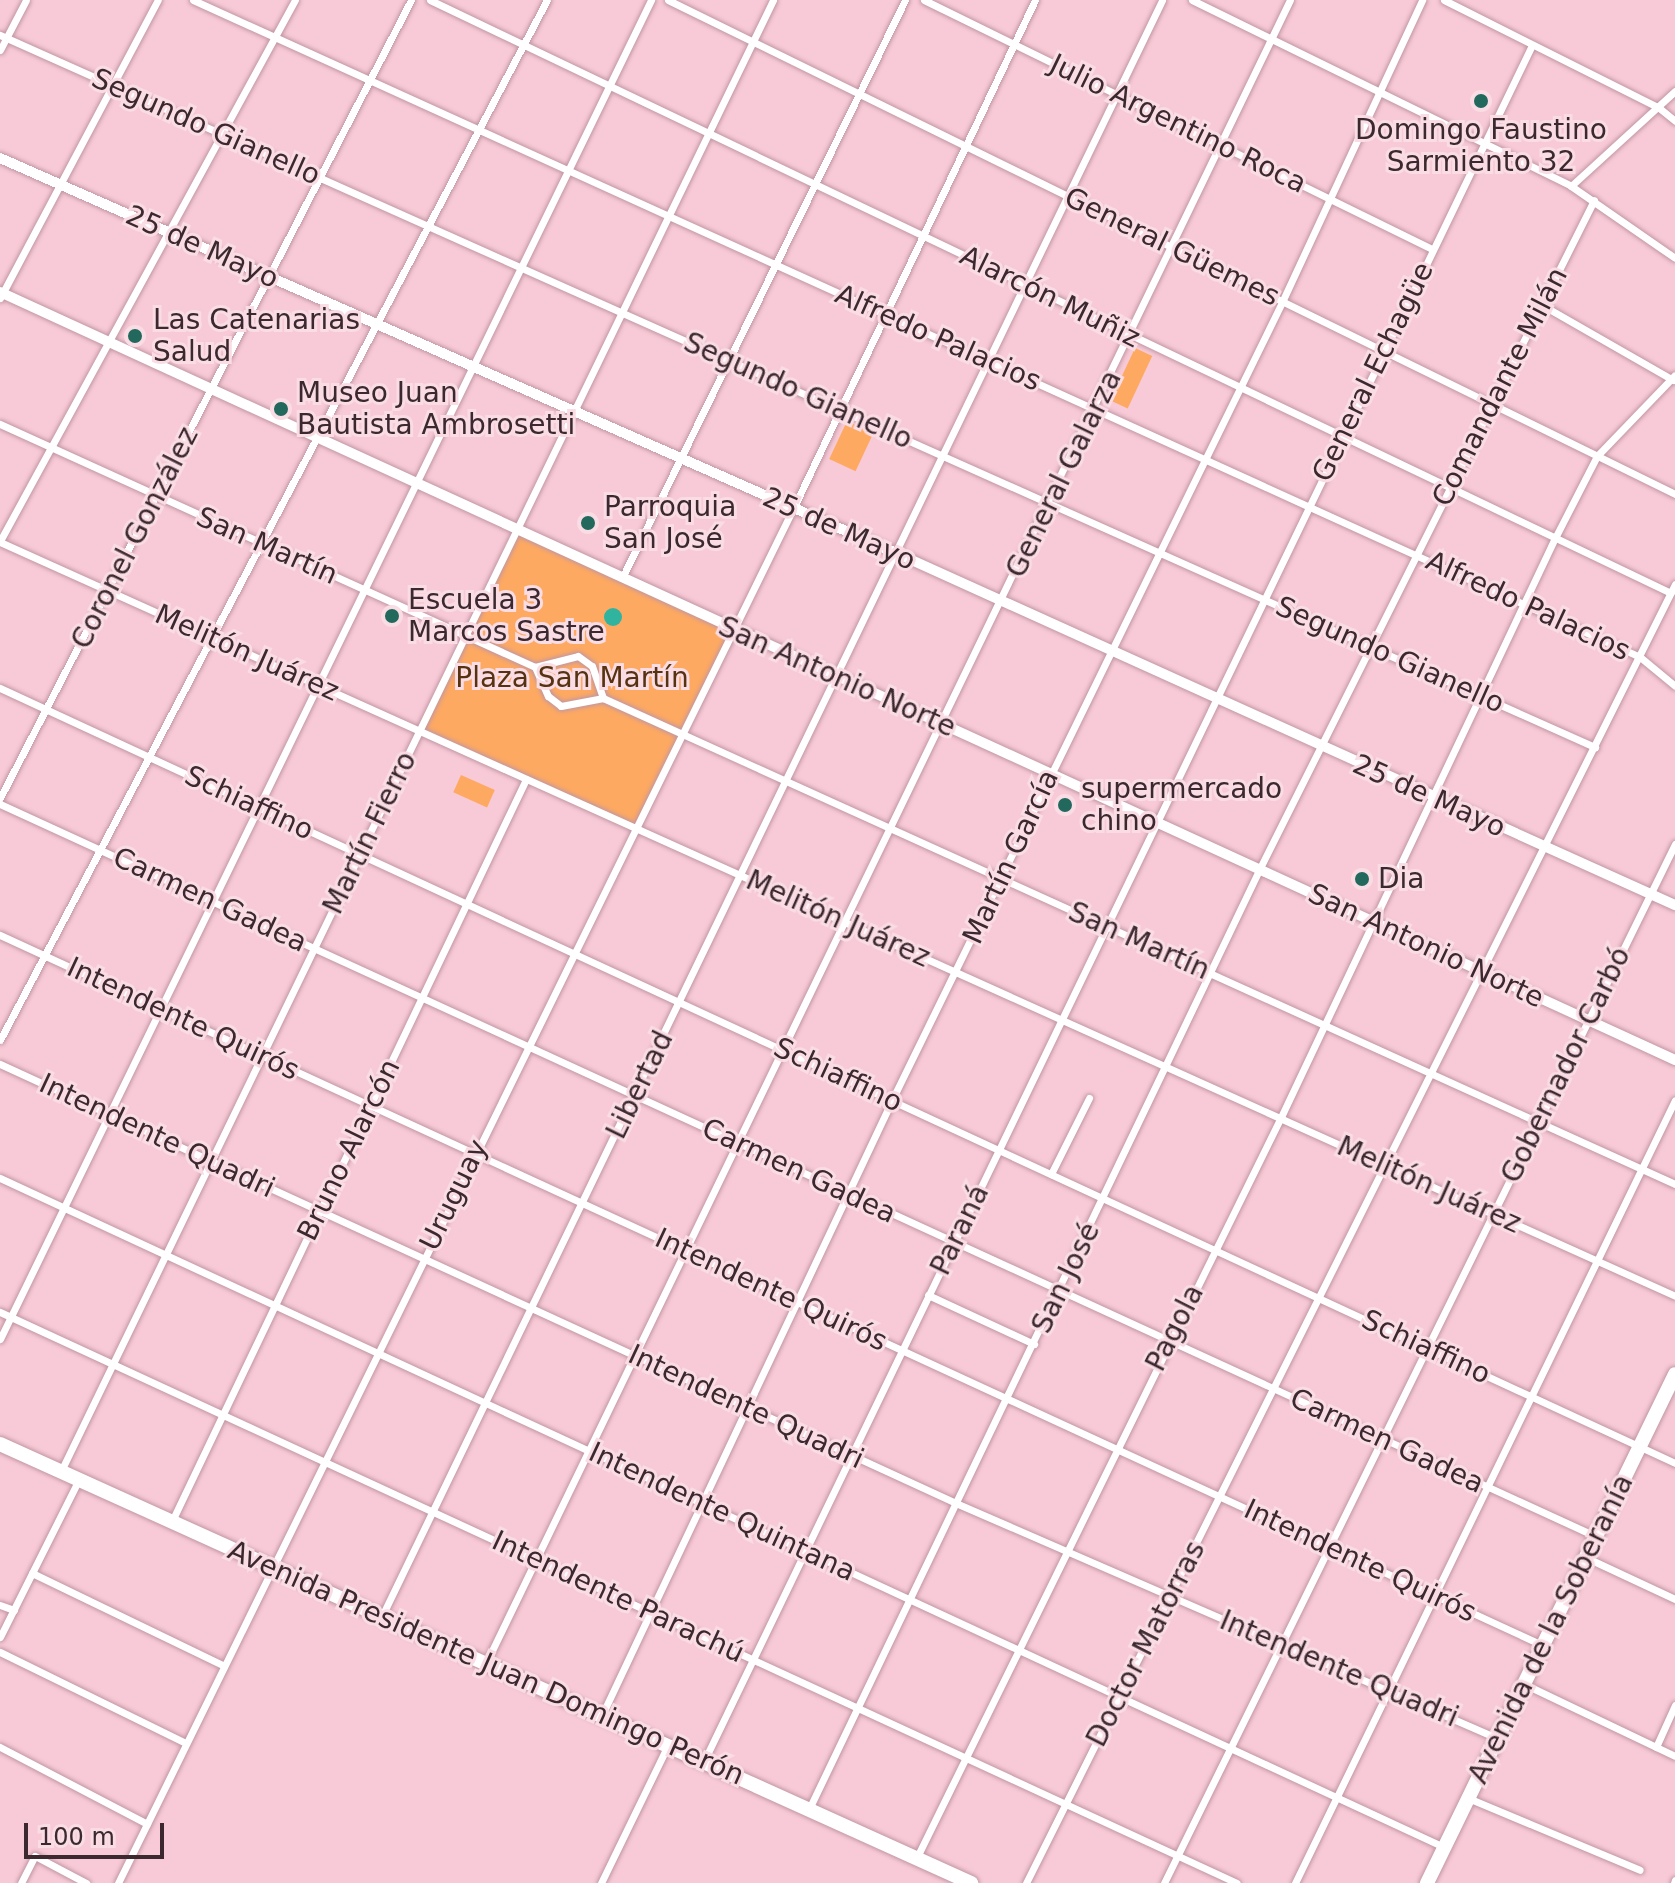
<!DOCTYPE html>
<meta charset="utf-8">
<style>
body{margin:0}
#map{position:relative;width:1675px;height:1883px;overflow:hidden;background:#f8cad7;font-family:"DejaVu Sans",sans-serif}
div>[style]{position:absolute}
.green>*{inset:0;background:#fea961;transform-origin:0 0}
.water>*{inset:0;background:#31b49f}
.round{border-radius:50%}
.roads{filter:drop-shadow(0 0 2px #c196a3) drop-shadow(0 0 2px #c196a3)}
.street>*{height:7px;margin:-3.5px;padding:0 3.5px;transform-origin:3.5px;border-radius:3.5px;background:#fff}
.secondary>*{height:10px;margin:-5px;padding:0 5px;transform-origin:5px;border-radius:5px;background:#fff}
.highway>*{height:14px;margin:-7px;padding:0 7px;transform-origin:7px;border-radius:7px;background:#fff}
.dots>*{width:22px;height:22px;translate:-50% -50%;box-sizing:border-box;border:4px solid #f9dce4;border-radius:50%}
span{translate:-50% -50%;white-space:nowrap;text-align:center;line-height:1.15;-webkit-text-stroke:6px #f9dce4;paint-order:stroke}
.street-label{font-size:28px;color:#3b292f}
.poi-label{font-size:28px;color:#3b292f}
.left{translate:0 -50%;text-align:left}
.park-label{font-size:28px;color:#563211}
.scale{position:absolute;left:24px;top:1823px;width:140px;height:36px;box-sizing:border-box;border:4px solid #3b292f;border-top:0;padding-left:10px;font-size:24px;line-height:28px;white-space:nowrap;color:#3b292f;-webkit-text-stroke:6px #f9dce4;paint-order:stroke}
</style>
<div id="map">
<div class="green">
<i style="left:1135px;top:348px;width:19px;height:58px;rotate:25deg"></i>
<i style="left:847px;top:421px;width:29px;height:42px;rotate:25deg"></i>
<i style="left:517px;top:530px;width:238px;height:224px;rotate:25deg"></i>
<i style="left:461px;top:775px;width:37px;height:19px;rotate:24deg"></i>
</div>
<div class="water">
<i class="round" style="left:604px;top:608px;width:18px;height:18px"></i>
</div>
<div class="roads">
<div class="street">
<i style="left:193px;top:0;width:1589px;rotate:24.42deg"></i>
<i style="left:1640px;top:657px;width:45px;rotate:39.6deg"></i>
<i style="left:430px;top:0;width:1375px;rotate:25.54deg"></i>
<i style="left:668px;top:0;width:1122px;rotate:26.13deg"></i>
<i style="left:924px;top:0;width:566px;rotate:26.11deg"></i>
<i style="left:1192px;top:0;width:422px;rotate:26.1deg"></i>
<i style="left:1571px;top:186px;width:126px;rotate:34.7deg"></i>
<i style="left:1444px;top:0;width:239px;rotate:26.6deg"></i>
<i style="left:1658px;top:107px;width:22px;rotate:39deg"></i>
<i style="left:0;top:35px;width:1747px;rotate:24.06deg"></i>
<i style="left:0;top:50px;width:56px;rotate:-62.5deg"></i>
<i style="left:1571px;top:186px;width:141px;rotate:-42.4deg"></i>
<i style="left:0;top:298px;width:337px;rotate:-62.1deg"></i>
<i style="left:1542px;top:305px;width:151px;rotate:29.8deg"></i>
<i style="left:0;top:424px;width:588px;rotate:24.43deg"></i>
<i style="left:535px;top:667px;width:44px;rotate:-14.3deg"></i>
<i style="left:578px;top:656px;width:17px;rotate:36deg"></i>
<i style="left:592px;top:666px;width:34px;rotate:71deg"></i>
<i style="left:603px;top:698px;width:1177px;rotate:24.39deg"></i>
<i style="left:0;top:541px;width:616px;rotate:-61.4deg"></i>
<i style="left:0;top:542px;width:1837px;rotate:24.23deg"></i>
<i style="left:622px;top:578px;width:644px;rotate:-63.91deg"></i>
<i style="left:535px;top:667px;width:32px;rotate:66deg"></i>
<i style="left:548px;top:696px;width:16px;rotate:38deg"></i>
<i style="left:561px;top:706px;width:43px;rotate:-10.8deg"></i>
<i style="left:0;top:688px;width:1846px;rotate:24.83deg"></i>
<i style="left:0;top:798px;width:898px;rotate:-62.75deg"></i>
<i style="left:0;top:804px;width:1755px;rotate:24.65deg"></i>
<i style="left:0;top:935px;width:1698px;rotate:24.72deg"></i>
<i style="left:0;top:1040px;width:1175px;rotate:-62.26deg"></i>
<i style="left:0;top:1064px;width:1054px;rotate:24.67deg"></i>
<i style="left:958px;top:1504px;width:588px;rotate:23.47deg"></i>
<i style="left:1051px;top:1174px;width:85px;rotate:-63.4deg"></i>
<i style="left:0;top:1178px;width:1591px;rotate:24.86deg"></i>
<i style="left:928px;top:1295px;width:117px;rotate:24.8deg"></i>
<i style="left:0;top:1312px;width:1362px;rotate:24.78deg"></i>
<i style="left:0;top:1339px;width:1489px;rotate:-64.07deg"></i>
<i style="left:61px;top:1471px;width:1634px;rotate:-64.17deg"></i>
<i style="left:172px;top:1521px;width:822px;rotate:-64.49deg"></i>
<i style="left:1587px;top:1558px;width:97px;rotate:25deg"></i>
<i style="left:32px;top:1573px;width:213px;rotate:25.8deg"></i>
<i style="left:0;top:1605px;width:15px;rotate:20deg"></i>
<i style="left:382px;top:1616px;width:1794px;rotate:-64.23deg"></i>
<i style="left:0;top:1637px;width:177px;rotate:-63.4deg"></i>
<i style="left:0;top:1652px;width:207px;rotate:26.1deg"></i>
<i style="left:486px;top:1663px;width:1847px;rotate:-64.2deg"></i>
<i style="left:1524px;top:1684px;width:167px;rotate:25.5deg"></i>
<i style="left:602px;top:1715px;width:680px;rotate:-64.75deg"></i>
<i style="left:892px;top:1100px;width:888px;rotate:-63.95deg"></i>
<i style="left:1282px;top:302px;width:333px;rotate:-65.1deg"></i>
<i style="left:0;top:1747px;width:166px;rotate:27.6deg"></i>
<i style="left:1656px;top:1747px;width:46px;rotate:-65.7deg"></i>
<i style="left:704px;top:1761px;width:1905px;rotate:-64.24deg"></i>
<i style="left:1468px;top:1798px;width:186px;rotate:22.7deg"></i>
<i style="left:809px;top:1809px;width:1041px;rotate:-64.39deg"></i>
<i style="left:1259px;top:870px;width:749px;rotate:-63.43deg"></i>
<i style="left:917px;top:1857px;width:825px;rotate:-63.81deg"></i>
<i style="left:1281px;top:1117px;width:641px;rotate:-64.68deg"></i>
<i style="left:1555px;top:538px;width:92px;rotate:-62.9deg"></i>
<i style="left:1597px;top:456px;width:112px;rotate:-46.1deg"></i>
<i style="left:21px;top:1883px;width:30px;rotate:-63deg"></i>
<i style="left:35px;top:1856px;width:58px;rotate:27.9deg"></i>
<i style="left:118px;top:1883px;width:1531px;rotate:-63.84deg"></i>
<i style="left:793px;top:509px;width:564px;rotate:-64.57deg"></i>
<i style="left:601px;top:1883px;width:153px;rotate:-64.1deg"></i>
<i style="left:1026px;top:1883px;width:1452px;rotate:-63.45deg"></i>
<i style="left:1164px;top:1883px;width:1158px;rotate:-63.81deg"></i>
<i style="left:1295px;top:1883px;width:870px;rotate:-64.11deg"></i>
<i style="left:1674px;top:1883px;width:3px;rotate:-72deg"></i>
</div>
<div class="secondary">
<i style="left:0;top:158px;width:979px;rotate:23.79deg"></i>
<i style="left:896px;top:553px;width:855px;rotate:24.32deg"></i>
<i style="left:0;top:292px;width:1843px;rotate:24.63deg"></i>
</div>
<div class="highway">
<i style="left:0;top:1444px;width:1066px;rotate:24.33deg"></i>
<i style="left:1427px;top:1883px;width:566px;rotate:-64.02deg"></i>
</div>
</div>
<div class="dots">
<i style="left:1481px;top:101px;background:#22685c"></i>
<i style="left:135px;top:336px;background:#22685c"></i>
<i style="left:281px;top:409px;background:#22685c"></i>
<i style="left:588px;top:523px;background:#22685c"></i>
<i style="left:392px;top:616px;background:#22685c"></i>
<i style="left:1065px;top:805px;background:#22685c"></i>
<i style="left:1362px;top:879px;background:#22685c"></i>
</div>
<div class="street-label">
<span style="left:1178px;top:124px;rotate:26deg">Julio Argentino Roca</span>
<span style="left:206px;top:127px;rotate:24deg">Segundo Gianello</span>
<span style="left:202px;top:247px;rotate:24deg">25 de Mayo</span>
<span style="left:1172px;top:247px;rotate:26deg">General Güemes</span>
<span style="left:1050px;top:297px;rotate:26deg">Alarcón Muñiz</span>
<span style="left:938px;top:338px;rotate:24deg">Alfredo Palacios</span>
<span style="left:1373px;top:372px;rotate:-64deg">General Echagüe</span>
<span style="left:1500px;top:387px;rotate:-63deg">Comandante Milán</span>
<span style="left:798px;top:391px;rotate:24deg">Segundo Gianello</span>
<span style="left:1064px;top:474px;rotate:-64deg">General Galarza</span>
<span style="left:839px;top:529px;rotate:24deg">25 de Mayo</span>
<span style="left:135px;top:538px;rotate:-63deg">Coronel González</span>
<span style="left:267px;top:546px;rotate:24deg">San Martín</span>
<span style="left:1528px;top:606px;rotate:25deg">Alfredo Palacios</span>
<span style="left:247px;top:653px;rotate:24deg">Melitón Juárez</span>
<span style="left:1390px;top:655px;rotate:24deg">Segundo Gianello</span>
<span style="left:837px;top:677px;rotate:24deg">San Antonio Norte</span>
<span style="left:1429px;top:796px;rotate:24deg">25 de Mayo</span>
<span style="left:249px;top:803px;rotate:25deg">Schiaffino</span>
<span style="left:370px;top:833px;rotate:-64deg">Martín Fierro</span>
<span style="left:1011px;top:857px;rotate:-65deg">Martín García</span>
<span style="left:210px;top:900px;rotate:25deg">Carmen Gadea</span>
<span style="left:838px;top:919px;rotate:24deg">Melitón Juárez</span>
<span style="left:1139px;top:941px;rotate:24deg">San Martín</span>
<span style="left:1426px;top:946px;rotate:25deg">San Antonio Norte</span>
<span style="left:183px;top:1019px;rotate:25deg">Intendente Quirós</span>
<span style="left:1566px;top:1065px;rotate:-64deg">Gobernador Carbó</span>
<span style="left:838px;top:1075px;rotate:25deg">Schiaffino</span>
<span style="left:640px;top:1085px;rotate:-64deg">Libertad</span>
<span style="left:157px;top:1136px;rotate:25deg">Intendente Quadri</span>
<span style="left:349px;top:1150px;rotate:-64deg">Bruno Alarcón</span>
<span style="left:799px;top:1171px;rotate:25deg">Carmen Gadea</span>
<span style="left:1429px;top:1185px;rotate:24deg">Melitón Juárez</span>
<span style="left:454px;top:1195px;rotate:-64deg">Uruguay</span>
<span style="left:960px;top:1230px;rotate:-64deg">Paraná</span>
<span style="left:1066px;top:1278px;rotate:-64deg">San José</span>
<span style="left:771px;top:1290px;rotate:25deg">Intendente Quirós</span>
<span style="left:1175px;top:1328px;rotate:-63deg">Pagola</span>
<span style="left:1426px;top:1347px;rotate:25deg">Schiaffino</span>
<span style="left:746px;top:1407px;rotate:25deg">Intendente Quadri</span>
<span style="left:1387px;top:1441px;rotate:25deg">Carmen Gadea</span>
<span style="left:722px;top:1512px;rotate:25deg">Intendente Quintana</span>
<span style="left:1360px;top:1561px;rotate:25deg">Intendente Quirós</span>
<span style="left:618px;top:1597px;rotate:25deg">Intendente Parachú</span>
<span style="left:1551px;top:1629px;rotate:-64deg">Avenida de la Soberanía</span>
<span style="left:1146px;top:1644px;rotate:-63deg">Doctor Matorras</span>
<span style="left:486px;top:1663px;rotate:24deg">Avenida Presidente Juan Domingo Perón</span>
<span style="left:1339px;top:1669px;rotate:23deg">Intendente Quadri</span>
</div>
<div class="poi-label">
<span style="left:1481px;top:146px">Domingo Faustino<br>Sarmiento 32</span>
<span class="left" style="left:153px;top:336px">Las Catenarias<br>Salud</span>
<span class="left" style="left:297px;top:409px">Museo Juan<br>Bautista Ambrosetti</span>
<span class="left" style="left:604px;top:523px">Parroquia<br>San José</span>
<span class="left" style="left:408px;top:616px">Escuela 3<br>Marcos Sastre</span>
<span class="left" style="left:1081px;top:805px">supermercado<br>chino</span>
<span class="left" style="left:1378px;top:879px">Dia</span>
</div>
<div class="park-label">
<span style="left:572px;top:678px">Plaza San Martín</span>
</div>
<div class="scale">100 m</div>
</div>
